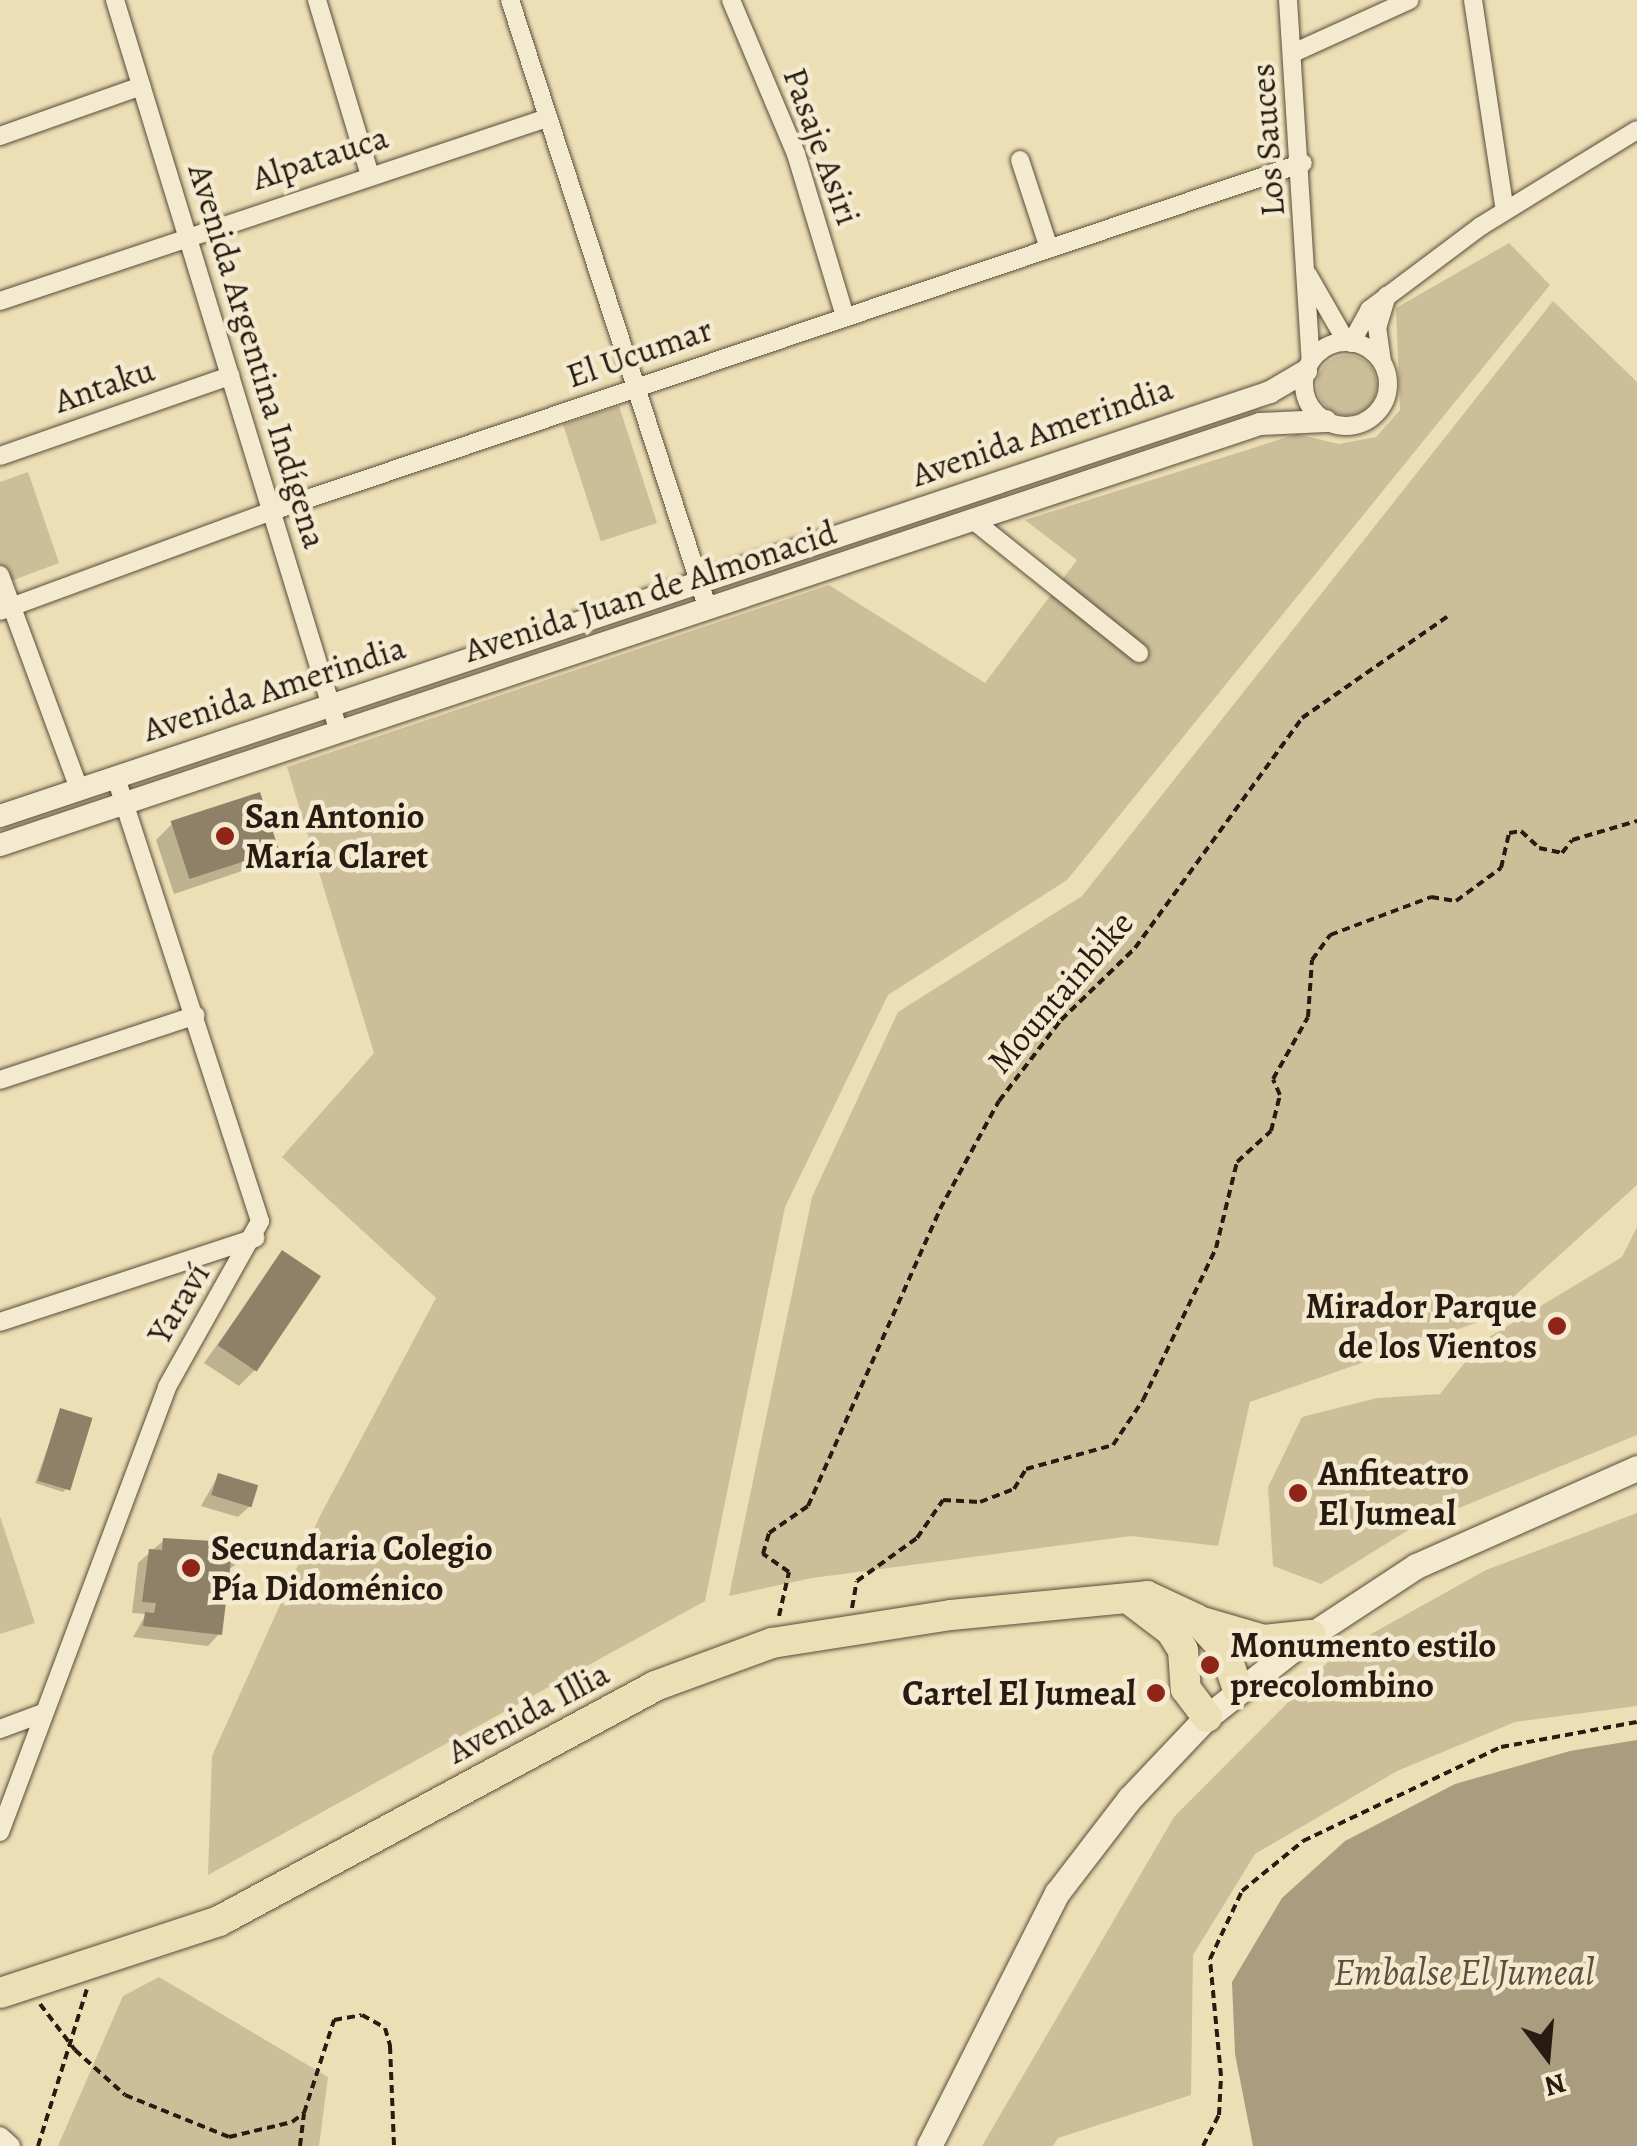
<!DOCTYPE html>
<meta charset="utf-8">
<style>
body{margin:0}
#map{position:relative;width:1637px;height:2146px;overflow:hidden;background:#eddfb5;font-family:Alegreya,serif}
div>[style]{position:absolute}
.green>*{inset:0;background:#cbbe99;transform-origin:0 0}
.round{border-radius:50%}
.water>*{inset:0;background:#aa9c7e}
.shadow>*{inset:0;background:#0003}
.building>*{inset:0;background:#8e8167;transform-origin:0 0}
.path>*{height:4px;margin-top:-2px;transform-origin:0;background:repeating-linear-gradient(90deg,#271b12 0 8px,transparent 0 13px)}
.roads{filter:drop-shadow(0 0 2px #584c3b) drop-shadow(0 0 2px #584c3b)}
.minor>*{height:18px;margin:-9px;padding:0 9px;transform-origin:9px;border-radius:9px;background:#f3eacf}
.minor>.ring{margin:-9px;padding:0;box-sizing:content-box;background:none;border:18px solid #f3eacf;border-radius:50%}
.tertiary>*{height:22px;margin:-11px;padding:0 11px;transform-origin:11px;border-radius:11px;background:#f3eacf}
.secondary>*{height:25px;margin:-12.5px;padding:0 12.5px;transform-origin:12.5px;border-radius:12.5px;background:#f3eacf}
.primary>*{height:30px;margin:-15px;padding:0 15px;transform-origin:15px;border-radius:15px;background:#eddfb5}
.dots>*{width:28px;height:28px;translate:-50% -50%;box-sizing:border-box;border:5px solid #f3eacf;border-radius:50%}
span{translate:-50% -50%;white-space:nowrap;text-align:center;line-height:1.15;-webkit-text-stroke:9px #f3eacf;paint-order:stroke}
.street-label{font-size:35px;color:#271b12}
.poi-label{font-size:35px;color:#271b12;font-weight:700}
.left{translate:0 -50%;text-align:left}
.right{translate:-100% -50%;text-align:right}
.water-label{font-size:38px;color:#5b4f3d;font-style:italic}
.north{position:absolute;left:1497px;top:2006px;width:100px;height:100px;-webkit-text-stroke:8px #f3eacf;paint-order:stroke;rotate:164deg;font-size:28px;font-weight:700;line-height:40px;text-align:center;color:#271b12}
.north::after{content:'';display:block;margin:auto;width:35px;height:45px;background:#271b12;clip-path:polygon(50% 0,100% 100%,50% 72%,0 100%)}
</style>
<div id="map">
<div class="green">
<i style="clip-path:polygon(1509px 243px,1550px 285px,1067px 880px,888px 995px,785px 1207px,705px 1601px,208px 1875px,212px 1756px,320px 1516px,436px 1298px,282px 1157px,374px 1053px,287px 767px,829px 585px,985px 683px,1077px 560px,1025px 520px,1297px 434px,1339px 444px,1376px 437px,1400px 410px,1396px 308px)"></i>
<i style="clip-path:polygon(1553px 301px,1637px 382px,1637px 1185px,1490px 1318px,1250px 1402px,1218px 1546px,1131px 1536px,812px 1578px,729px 1596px,812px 1197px,898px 1012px,1082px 896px)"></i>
<i class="round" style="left:1317px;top:355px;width:60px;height:60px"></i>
<i style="left:619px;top:406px;width:123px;height:59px;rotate:72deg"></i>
<i style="clip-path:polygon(28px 472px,59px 563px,0 585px,0 482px)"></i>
<i style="clip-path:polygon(1637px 1227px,1637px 1435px,1415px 1526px,1321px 1584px,1273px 1566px,1268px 1487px,1302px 1417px,1377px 1398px,1440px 1394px,1481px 1342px,1622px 1257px)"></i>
<i style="clip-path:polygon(1637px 1513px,1637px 1706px,1515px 1722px,1397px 1771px,1255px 1854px,1193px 1955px,1191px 2095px,1058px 2138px,1053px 2146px,982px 2146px,1174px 1817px,1337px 1653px,1486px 1570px)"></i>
<i style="clip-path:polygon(0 1516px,35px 1623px,0 1634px)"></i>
<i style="clip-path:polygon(159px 1977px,328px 2077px,319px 2146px,58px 2146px,123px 1996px)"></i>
</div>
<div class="water">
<i style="clip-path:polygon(1637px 1740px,1637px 2146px,1253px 2146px,1235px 2054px,1232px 1982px,1282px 1898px,1345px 1841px,1455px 1784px,1570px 1751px)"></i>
</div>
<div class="shadow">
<i style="clip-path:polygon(172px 824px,276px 849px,260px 865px,174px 894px,156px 840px)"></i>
<i style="clip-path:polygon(282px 1254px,255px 1370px,239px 1386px,204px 1363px)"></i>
<i style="clip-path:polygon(61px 1411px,66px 1489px,63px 1492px,35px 1483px)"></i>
<i style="clip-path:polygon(218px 1476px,250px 1506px,238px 1517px,201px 1506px)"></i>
<i style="clip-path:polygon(164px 1540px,242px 1560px,227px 1571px,219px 1634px,208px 1646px,133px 1637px,146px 1614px,132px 1613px,138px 1563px)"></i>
</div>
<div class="building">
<i style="left:260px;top:792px;width:61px;height:94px;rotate:72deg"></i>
<i style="left:282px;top:1250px;width:47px;height:115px;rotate:34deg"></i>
<i style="left:60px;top:1408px;width:34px;height:76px;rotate:17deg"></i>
<i style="left:218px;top:1473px;width:42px;height:23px;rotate:17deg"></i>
<i style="clip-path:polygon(163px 1538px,247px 1543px,245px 1561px,231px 1560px,222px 1635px,143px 1626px,145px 1612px,154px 1613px,156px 1603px,142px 1602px,149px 1549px,162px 1550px)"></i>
</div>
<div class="path">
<i style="left:852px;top:1608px;width:27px;rotate:-80deg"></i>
<i style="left:857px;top:1581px;width:74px;rotate:-35.6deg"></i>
<i style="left:917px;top:1538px;width:46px;rotate:-55.6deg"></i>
<i style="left:943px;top:1500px;width:37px;rotate:3deg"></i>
<i style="left:980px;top:1502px;width:36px;rotate:-21deg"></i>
<i style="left:1014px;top:1489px;width:23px;rotate:-59deg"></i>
<i style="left:1026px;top:1469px;width:90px;rotate:-15.4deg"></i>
<i style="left:1113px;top:1445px;width:54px;rotate:-56.3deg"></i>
<i style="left:1143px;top:1400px;width:169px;rotate:-64.3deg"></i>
<i style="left:1216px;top:1248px;width:89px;rotate:-76.3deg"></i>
<i style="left:1237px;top:1162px;width:46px;rotate:-42.4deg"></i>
<i style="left:1271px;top:1131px;width:37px;rotate:-76deg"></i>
<i style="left:1280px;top:1095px;width:17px;rotate:-114deg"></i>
<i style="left:1273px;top:1079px;width:71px;rotate:-60.6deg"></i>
<i style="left:1308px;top:1017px;width:57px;rotate:-86deg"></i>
<i style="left:1312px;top:960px;width:31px;rotate:-54deg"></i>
<i style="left:1330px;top:935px;width:108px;rotate:-20.6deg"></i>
<i style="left:1431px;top:897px;width:25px;rotate:9deg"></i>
<i style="left:1456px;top:901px;width:56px;rotate:-36.3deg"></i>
<i style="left:1501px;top:868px;width:36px;rotate:-77deg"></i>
<i style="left:1509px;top:833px;width:12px;rotate:-9deg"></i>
<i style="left:1521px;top:831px;width:25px;rotate:43deg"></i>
<i style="left:1539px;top:848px;width:24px;rotate:12deg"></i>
<i style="left:1562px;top:853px;width:16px;rotate:-52deg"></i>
<i style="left:1572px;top:840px;width:68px;rotate:-16.3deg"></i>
<i style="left:779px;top:1616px;width:45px;rotate:-77.2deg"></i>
<i style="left:789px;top:1572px;width:32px;rotate:-145deg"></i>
<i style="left:763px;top:1554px;width:22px;rotate:-74deg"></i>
<i style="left:769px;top:1533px;width:47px;rotate:-34.7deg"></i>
<i style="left:808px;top:1506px;width:325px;rotate:-66deg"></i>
<i style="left:940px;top:1209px;width:123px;rotate:-61.4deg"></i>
<i style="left:999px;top:1101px;width:102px;rotate:-52.6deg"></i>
<i style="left:1061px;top:1020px;width:103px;rotate:-44.2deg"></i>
<i style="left:1135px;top:948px;width:284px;rotate:-54deg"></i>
<i style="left:1302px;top:718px;width:177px;rotate:-34.9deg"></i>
<i style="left:40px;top:2004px;width:58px;rotate:52.7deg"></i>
<i style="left:75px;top:2050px;width:67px;rotate:42deg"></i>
<i style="left:125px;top:2095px;width:112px;rotate:22deg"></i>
<i style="left:229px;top:2137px;width:65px;rotate:-13.4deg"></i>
<i style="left:292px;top:2122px;width:15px;rotate:-37deg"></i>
<i style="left:304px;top:2113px;width:98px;rotate:-72.1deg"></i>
<i style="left:334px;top:2020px;width:28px;rotate:-10deg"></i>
<i style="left:362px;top:2015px;width:26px;rotate:29deg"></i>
<i style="left:385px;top:2028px;width:19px;rotate:74deg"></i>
<i style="left:390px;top:2046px;width:100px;rotate:87.7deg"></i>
<i style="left:38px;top:2146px;width:164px;rotate:-72.7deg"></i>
<i style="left:300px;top:2146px;width:33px;rotate:-83deg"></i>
<i style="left:1203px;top:2146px;width:35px;rotate:-63deg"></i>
<i style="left:1219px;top:2115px;width:39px;rotate:-87deg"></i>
<i style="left:1221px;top:2076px;width:118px;rotate:-95.4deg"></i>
<i style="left:1210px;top:1959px;width:75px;rotate:-64.8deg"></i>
<i style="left:1242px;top:1891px;width:79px;rotate:-39.3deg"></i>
<i style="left:1303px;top:1841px;width:219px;rotate:-25.4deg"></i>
<i style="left:1501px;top:1747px;width:138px;rotate:-10.4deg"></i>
</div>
<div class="roads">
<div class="minor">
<i style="left:115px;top:0;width:766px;rotate:72.99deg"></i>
<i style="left:317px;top:0;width:183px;rotate:73.2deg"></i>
<i style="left:510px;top:0;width:640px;rotate:71.99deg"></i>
<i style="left:731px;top:0;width:167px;rotate:67.1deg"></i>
<i style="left:796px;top:154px;width:169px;rotate:73.2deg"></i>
<i style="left:1288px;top:0;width:362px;rotate:86.4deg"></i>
<i style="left:1473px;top:0;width:213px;rotate:81.4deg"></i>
<i style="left:1293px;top:53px;width:128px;rotate:-24.4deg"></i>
<i style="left:0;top:136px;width:150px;rotate:-19.5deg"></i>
<i style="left:1020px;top:160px;width:93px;rotate:71.8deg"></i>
<i style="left:1308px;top:275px;width:76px;rotate:60.1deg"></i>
<i style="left:0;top:301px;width:577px;rotate:-18.5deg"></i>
<i class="ring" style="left:1304px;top:342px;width:66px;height:66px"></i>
<i style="left:1351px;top:343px;width:38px;rotate:-61deg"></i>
<i style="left:1369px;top:310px;width:140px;rotate:-36.9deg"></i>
<i style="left:1481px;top:226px;width:183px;rotate:-31.6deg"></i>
<i style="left:1382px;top:362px;width:34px;rotate:-98deg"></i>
<i style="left:1377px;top:328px;width:34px;rotate:-73deg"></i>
<i style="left:0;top:456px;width:244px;rotate:-19.2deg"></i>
<i style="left:973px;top:520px;width:213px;rotate:38.7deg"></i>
<i style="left:0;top:575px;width:228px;rotate:69.7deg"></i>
<i style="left:0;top:611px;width:290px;rotate:-20.2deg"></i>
<i style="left:272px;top:511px;width:1088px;rotate:-18.65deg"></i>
<i style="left:0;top:1080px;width:206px;rotate:-18.3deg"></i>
<i style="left:0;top:1322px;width:269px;rotate:-18.2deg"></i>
<i style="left:0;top:1729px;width:46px;rotate:-20.4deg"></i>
<i style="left:0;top:1832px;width:475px;rotate:-69.4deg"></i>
<i style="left:167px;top:1387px;width:190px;rotate:-60.7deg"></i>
<i style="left:260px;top:1221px;width:467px;rotate:-108deg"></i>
<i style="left:0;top:2136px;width:15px;rotate:42deg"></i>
</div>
<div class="tertiary">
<i style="left:0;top:816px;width:1339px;rotate:-18.46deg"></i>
<i style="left:1270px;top:392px;width:42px;rotate:-30.3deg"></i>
<i style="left:0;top:845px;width:1328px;rotate:-18.48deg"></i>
<i style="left:1260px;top:424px;width:66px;rotate:-2.6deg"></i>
</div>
<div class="secondary">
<i style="left:929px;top:2146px;width:284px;rotate:-63.2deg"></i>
<i style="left:1057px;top:1893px;width:120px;rotate:-52.5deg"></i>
<i style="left:1130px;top:1798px;width:112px;rotate:-46.5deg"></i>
<i style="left:1207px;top:1717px;width:132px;rotate:-38.3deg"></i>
<i style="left:1311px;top:1635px;width:126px;rotate:-33.3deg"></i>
<i style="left:1416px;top:1566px;width:242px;rotate:-23.9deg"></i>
</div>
<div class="primary">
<i style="left:1133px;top:1602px;width:48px;rotate:37.3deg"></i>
<i style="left:1171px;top:1631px;width:22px;rotate:58deg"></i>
<i style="left:1183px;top:1650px;width:39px;rotate:86deg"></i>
<i style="left:1186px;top:1689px;width:35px;rotate:53deg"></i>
<i style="left:1202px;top:1622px;width:65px;rotate:16.2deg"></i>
<i style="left:1264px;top:1640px;width:47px;rotate:-6.1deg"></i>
<i style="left:0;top:1993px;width:231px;rotate:-18.2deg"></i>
<i style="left:219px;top:1921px;width:495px;rotate:-28.3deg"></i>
<i style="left:655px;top:1686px;width:125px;rotate:-20.2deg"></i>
<i style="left:772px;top:1643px;width:181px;rotate:-8.9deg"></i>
<i style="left:951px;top:1615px;width:197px;rotate:-5.5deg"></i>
<i style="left:1147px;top:1596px;width:54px;rotate:25.1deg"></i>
<i style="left:1196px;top:1619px;width:41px;rotate:47deg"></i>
<i style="left:1224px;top:1649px;width:43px;rotate:71.1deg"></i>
</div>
</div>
<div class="dots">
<i style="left:225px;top:836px;background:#8f2418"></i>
<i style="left:1557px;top:1326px;background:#8f2418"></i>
<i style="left:1298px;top:1493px;background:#8f2418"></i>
<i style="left:191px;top:1568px;background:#8f2418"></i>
<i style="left:1210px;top:1665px;background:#8f2418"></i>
<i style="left:1156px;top:1693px;background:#8f2418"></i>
</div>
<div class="street-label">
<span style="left:1267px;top:140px;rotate:-94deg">Los Sauces</span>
<span style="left:822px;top:146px;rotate:70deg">Pasaje Asiri</span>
<span style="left:320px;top:157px;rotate:-18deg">Alpatauca</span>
<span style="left:639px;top:352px;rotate:-19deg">El Ucumar</span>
<span style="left:258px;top:356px;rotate:73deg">Avenida Argentina Indígena</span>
<span style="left:104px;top:385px;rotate:-19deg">Antaku</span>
<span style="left:1042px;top:431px;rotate:-19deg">Avenida Amerindia</span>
<span style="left:650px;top:591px;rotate:-18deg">Avenida Juan de Almonacid</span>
<span style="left:274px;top:688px;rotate:-18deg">Avenida Amerindia</span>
<span style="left:1060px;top:992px;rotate:-49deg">Mountainbike</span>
<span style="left:178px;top:1303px;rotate:-59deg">Yaraví</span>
<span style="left:528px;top:1712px;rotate:-28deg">Avenida Illia</span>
</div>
<div class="poi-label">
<span class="left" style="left:245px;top:836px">San Antonio<br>María Claret</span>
<span class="right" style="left:1537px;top:1326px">Mirador Parque<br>de los Vientos</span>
<span class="left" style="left:1318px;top:1493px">Anfiteatro<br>El Jumeal</span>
<span class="left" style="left:211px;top:1568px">Secundaria Colegio<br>Pía Didoménico</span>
<span class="left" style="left:1230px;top:1665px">Monumento estilo<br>precolombino</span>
<span class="right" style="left:1136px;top:1693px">Cartel El Jumeal</span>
</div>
<div class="water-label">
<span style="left:1464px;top:1973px">Embalse El Jumeal</span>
</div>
<div class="north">N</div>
</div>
